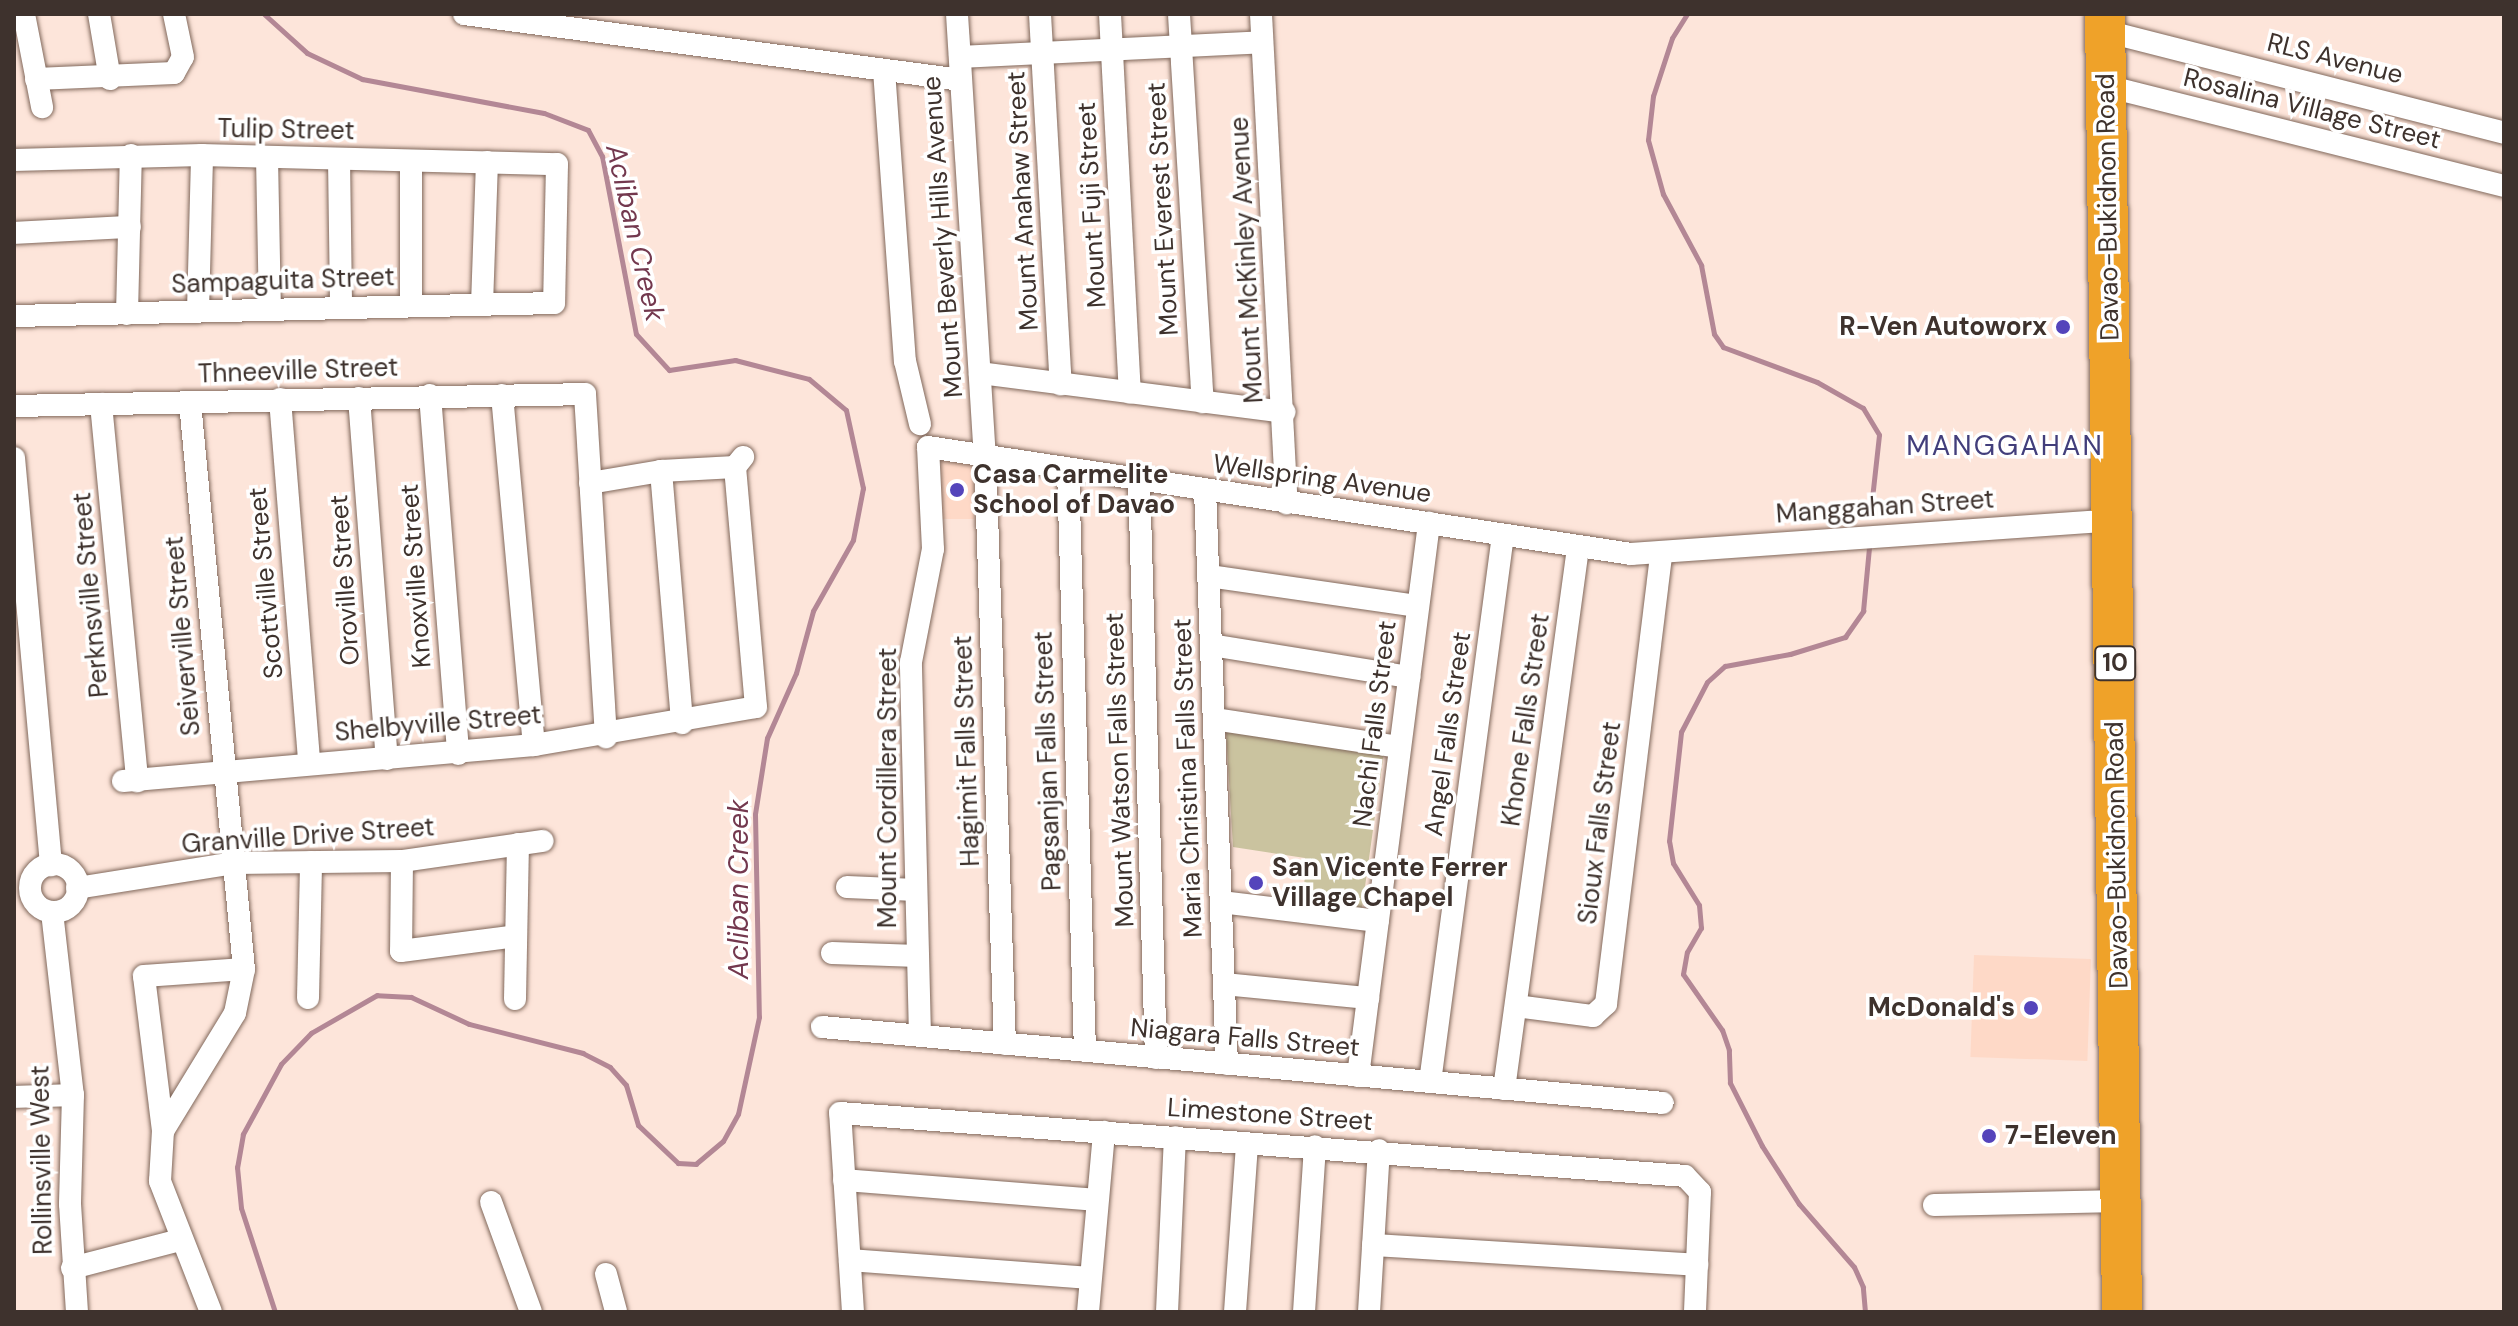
<!DOCTYPE html>
<style>
body{margin:0}
#map{position:relative;width:2518px;height:1326px;overflow:hidden;background:#fde5da;font-family:"DM Sans",sans-serif}
div>[style]{position:absolute}
.built>*{inset:0;background:#fed9c7;transform-origin:0 0}
.green>*{inset:0;background:#cac39f}
.stream>*{height:5px;margin:-2.5px;padding:0 2.5px;transform-origin:2.5px;border-radius:2.5px;background:#b38795}
.roads{filter:drop-shadow(0 0 2px #81685b) drop-shadow(0 0 2px #81685b)}
.street>*{height:22px;margin:-11px;padding:0 11px;transform-origin:11px;border-radius:11px;background:#fff}
.street>.ring{margin:-11px;padding:0;box-sizing:content-box;background:none;border:22px solid #fff;border-radius:50%}
.highway>*{height:40px;margin:-20px;padding:0 20px;transform-origin:20px;border-radius:20px;background:#efa229}
.dots>*{width:22px;height:22px;translate:-50% -50%;box-sizing:border-box;border:4px solid #fff;border-radius:50%}
span{translate:-50% -50%;white-space:nowrap;text-align:center;line-height:1.15;-webkit-text-stroke:7px #fff;paint-order:stroke}
.shield-label span{padding:2px 6px;background:#fff;border:2px solid;border-radius:6px;-webkit-text-stroke-width:0}
.shield-label{font-size:24px;color:#3e322d;font-weight:700}
.street-label{font-size:26px;color:#3e322d}
.poi-label{font-size:26px;color:#3e322d;font-weight:700}
.right{translate:-100% -50%;text-align:right}
.left{translate:0 -50%;text-align:left}
.water-label{font-size:28px;color:#73384e;font-style:italic}
.neighbourhood-label{font-size:28px;color:#423e7b;letter-spacing:2px}
.frame{position:absolute;inset:0;border:16px solid #3e322d;pointer-events:none}
</style>
<div id="map">
<div class="built">
<i style="left:941px;top:461px;width:33px;height:58px"></i>
<i style="left:1974px;top:955px;width:117px;height:102px;rotate:2deg"></i>
</div>
<div class="green">
<i style="clip-path:polygon(1226px 731px,1384px 752px,1362px 908px,1304px 900px,1305px 858px,1233px 847px)"></i>
</div>
<div class="stream">
<i style="left:264px;top:14px;width:58px;rotate:42.2deg"></i>
<i style="left:307px;top:53px;width:61px;rotate:25.3deg"></i>
<i style="left:362px;top:79px;width:185px;rotate:10.6deg"></i>
<i style="left:544px;top:113px;width:47px;rotate:21.1deg"></i>
<i style="left:588px;top:130px;width:30px;rotate:62deg"></i>
<i style="left:602px;top:156px;width:181px;rotate:79.2deg"></i>
<i style="left:636px;top:334px;width:49px;rotate:47.5deg"></i>
<i style="left:669px;top:370px;width:67px;rotate:-8.6deg"></i>
<i style="left:735px;top:360px;width:76px;rotate:14.4deg"></i>
<i style="left:809px;top:379px;width:48px;rotate:40deg"></i>
<i style="left:846px;top:410px;width:80px;rotate:77.7deg"></i>
<i style="left:863px;top:488px;width:53px;rotate:100.9deg"></i>
<i style="left:853px;top:540px;width:81px;rotate:119.4deg"></i>
<i style="left:813px;top:611px;width:64px;rotate:105.3deg"></i>
<i style="left:796px;top:673px;width:71px;rotate:114deg"></i>
<i style="left:767px;top:738px;width:77px;rotate:99deg"></i>
<i style="left:755px;top:814px;width:203px;rotate:88.9deg"></i>
<i style="left:759px;top:1017px;width:99px;rotate:102.2deg"></i>
<i style="left:738px;top:1114px;width:31px;rotate:119deg"></i>
<i style="left:723px;top:1141px;width:35px;rotate:140deg"></i>
<i style="left:696px;top:1164px;width:18px;rotate:-177deg"></i>
<i style="left:678px;top:1163px;width:55px;rotate:-136.5deg"></i>
<i style="left:638px;top:1125px;width:42px;rotate:-106.7deg"></i>
<i style="left:626px;top:1085px;width:24px;rotate:-132deg"></i>
<i style="left:610px;top:1067px;width:30px;rotate:-153deg"></i>
<i style="left:583px;top:1053px;width:118px;rotate:-165.7deg"></i>
<i style="left:469px;top:1024px;width:64px;rotate:-155deg"></i>
<i style="left:411px;top:997px;width:34px;rotate:-177deg"></i>
<i style="left:377px;top:995px;width:76px;rotate:150.1deg"></i>
<i style="left:311px;top:1033px;width:43px;rotate:134.1deg"></i>
<i style="left:281px;top:1064px;width:80px;rotate:118.5deg"></i>
<i style="left:243px;top:1134px;width:34px;rotate:100deg"></i>
<i style="left:237px;top:1167px;width:41px;rotate:84.4deg"></i>
<i style="left:241px;top:1208px;width:109px;rotate:71.9deg"></i>
<i style="left:1687px;top:14px;width:28px;rotate:122deg"></i>
<i style="left:1672px;top:38px;width:61px;rotate:108.1deg"></i>
<i style="left:1653px;top:96px;width:44px;rotate:96.5deg"></i>
<i style="left:1648px;top:140px;width:56px;rotate:74.5deg"></i>
<i style="left:1663px;top:194px;width:81px;rotate:61.8deg"></i>
<i style="left:1701px;top:265px;width:70px;rotate:79.3deg"></i>
<i style="left:1714px;top:334px;width:16px;rotate:55deg"></i>
<i style="left:1723px;top:347px;width:100px;rotate:20.4deg"></i>
<i style="left:1817px;top:382px;width:53px;rotate:29.5deg"></i>
<i style="left:1863px;top:408px;width:31px;rotate:59deg"></i>
<i style="left:1879px;top:435px;width:73px;rotate:96.3deg"></i>
<i style="left:1865px;top:1312px;width:25px;rotate:-95deg"></i>
<i style="left:1863px;top:1287px;width:22px;rotate:-114deg"></i>
<i style="left:1854px;top:1267px;width:84px;rotate:-131.1deg"></i>
<i style="left:1799px;top:1204px;width:69px;rotate:-122.5deg"></i>
<i style="left:1762px;top:1146px;width:71px;rotate:-116.9deg"></i>
<i style="left:1730px;top:1083px;width:33px;rotate:-92deg"></i>
<i style="left:1729px;top:1050px;width:21px;rotate:-109deg"></i>
<i style="left:1722px;top:1030px;width:68px;rotate:-124.9deg"></i>
<i style="left:1683px;top:974px;width:22px;rotate:-80deg"></i>
<i style="left:1687px;top:952px;width:28px;rotate:-60deg"></i>
<i style="left:1701px;top:928px;width:23px;rotate:-95deg"></i>
<i style="left:1699px;top:905px;width:49px;rotate:-121.8deg"></i>
<i style="left:1673px;top:863px;width:22px;rotate:-100deg"></i>
<i style="left:1669px;top:841px;width:110px;rotate:-83.7deg"></i>
<i style="left:1681px;top:732px;width:56px;rotate:-62.5deg"></i>
<i style="left:1707px;top:682px;width:24px;rotate:-42deg"></i>
<i style="left:1725px;top:666px;width:66px;rotate:-10.5deg"></i>
<i style="left:1790px;top:654px;width:58px;rotate:-17.2deg"></i>
<i style="left:1845px;top:637px;width:32px;rotate:-55deg"></i>
<i style="left:1863px;top:611px;width:64px;rotate:-84.6deg"></i>
</div>
<div class="roads">
<div class="street">
<i style="left:24px;top:14px;width:95px;rotate:79deg"></i>
<i style="left:99px;top:14px;width:66px;rotate:80.4deg"></i>
<i style="left:464px;top:14px;width:501px;rotate:7.56deg"></i>
<i style="left:957px;top:14px;width:442px;rotate:86.4deg"></i>
<i style="left:985px;top:455px;width:589px;rotate:88.06deg"></i>
<i style="left:1040px;top:14px;width:371px;rotate:86.8deg"></i>
<i style="left:1110px;top:14px;width:379px;rotate:87deg"></i>
<i style="left:1179px;top:14px;width:389px;rotate:86.5deg"></i>
<i style="left:1261px;top:14px;width:490px;rotate:87deg"></i>
<i style="left:2105px;top:31px;width:412px;rotate:14.3deg"></i>
<i style="left:960px;top:57px;width:302px;rotate:-2.8deg"></i>
<i style="left:884px;top:70px;width:292px;rotate:85.9deg"></i>
<i style="left:905px;top:361px;width:65px;rotate:76.6deg"></i>
<i style="left:36px;top:79px;width:138px;rotate:-2.5deg"></i>
<i style="left:174px;top:73px;width:18px;rotate:-61deg"></i>
<i style="left:183px;top:57px;width:44px;rotate:-101.8deg"></i>
<i style="left:2106px;top:86px;width:410px;rotate:14.1deg"></i>
<i style="left:267px;top:157px;width:153px;rotate:88.9deg"></i>
<i style="left:339px;top:159px;width:149px;rotate:89.2deg"></i>
<i style="left:14px;top:160px;width:188px;rotate:-1.5deg"></i>
<i style="left:202px;top:155px;width:355px;rotate:1.5deg"></i>
<i style="left:557px;top:164px;width:139px;rotate:91.2deg"></i>
<i style="left:554px;top:303px;width:540px;rotate:178.62deg"></i>
<i style="left:411px;top:161px;width:145px;rotate:90deg"></i>
<i style="left:14px;top:233px;width:116px;rotate:-3deg"></i>
<i style="left:482px;top:305px;width:143px;rotate:-88deg"></i>
<i style="left:198px;top:311px;width:156px;rotate:-88.5deg"></i>
<i style="left:127px;top:314px;width:159px;rotate:-88.6deg"></i>
<i style="left:980px;top:373px;width:307px;rotate:7.3deg"></i>
<i style="left:430px;top:395px;width:360px;rotate:85.5deg"></i>
<i style="left:502px;top:395px;width:351px;rotate:84.8deg"></i>
<i style="left:359px;top:398px;width:362px;rotate:85.6deg"></i>
<i style="left:280px;top:399px;width:364px;rotate:85.4deg"></i>
<i style="left:101px;top:404px;width:379px;rotate:84.5deg"></i>
<i style="left:14px;top:406px;width:571px;rotate:-1.2deg"></i>
<i style="left:585px;top:394px;width:344px;rotate:86.5deg"></i>
<i style="left:14px;top:458px;width:409px;rotate:84.8deg"></i>
<i style="left:1068px;top:469px;width:582px;rotate:88.33deg"></i>
<i style="left:661px;top:471px;width:253px;rotate:85.2deg"></i>
<i style="left:1139px;top:479px;width:579px;rotate:88.32deg"></i>
<i style="left:590px;top:483px;width:72px;rotate:-9.6deg"></i>
<i style="left:661px;top:471px;width:74px;rotate:-3.1deg"></i>
<i style="left:735px;top:467px;width:13px;rotate:-51deg"></i>
<i style="left:1205px;top:490px;width:574px;rotate:87.81deg"></i>
<i style="left:1209px;top:576px;width:211px;rotate:8.2deg"></i>
<i style="left:1211px;top:645px;width:201px;rotate:9.2deg"></i>
<i style="left:1214px;top:719px;width:188px;rotate:8.6deg"></i>
<i style="left:123px;top:781px;width:413px;rotate:-5deg"></i>
<i style="left:534px;top:745px;width:225px;rotate:-9.7deg"></i>
<i style="left:756px;top:707px;width:241px;rotate:-95deg"></i>
<i style="left:402px;top:861px;width:90px;rotate:90.6deg"></i>
<i style="left:401px;top:951px;width:116px;rotate:-7.4deg"></i>
<i class="ring" style="left:30px;top:864px;width:26px;height:26px"></i>
<i style="left:847px;top:887px;width:69px;rotate:2.5deg"></i>
<i style="left:77px;top:888px;width:160px;rotate:-9deg"></i>
<i style="left:235px;top:863px;width:167px;rotate:-0.7deg"></i>
<i style="left:402px;top:861px;width:142px;rotate:-8.1deg"></i>
<i style="left:1221px;top:902px;width:158px;rotate:6.9deg"></i>
<i style="left:52px;top:912px;width:184px;rotate:83.5deg"></i>
<i style="left:73px;top:1095px;width:109px;rotate:91.6deg"></i>
<i style="left:70px;top:1204px;width:108px;rotate:86.3deg"></i>
<i style="left:832px;top:953px;width:86px;rotate:2deg"></i>
<i style="left:1224px;top:984px;width:145px;rotate:5.6deg"></i>
<i style="left:308px;top:998px;width:136px;rotate:-88.7deg"></i>
<i style="left:515px;top:999px;width:155px;rotate:-88.9deg"></i>
<i style="left:1516px;top:1006px;width:78px;rotate:7.4deg"></i>
<i style="left:1593px;top:1016px;width:18px;rotate:-43deg"></i>
<i style="left:1606px;top:1004px;width:453px;rotate:-83deg"></i>
<i style="left:822px;top:1027px;width:844px;rotate:5.16deg"></i>
<i style="left:920px;top:1036px;width:374px;rotate:-91.4deg"></i>
<i style="left:911px;top:662px;width:115px;rotate:-79deg"></i>
<i style="left:933px;top:549px;width:102px;rotate:-92.8deg"></i>
<i style="left:928px;top:447px;width:711px;rotate:8.65deg"></i>
<i style="left:1631px;top:554px;width:483px;rotate:-4deg"></i>
<i style="left:1358px;top:1076px;width:558px;rotate:-82.68deg"></i>
<i style="left:1430px;top:1082px;width:552px;rotate:-82.4deg"></i>
<i style="left:1504px;top:1089px;width:546px;rotate:-82.21deg"></i>
<i style="left:14px;top:1097px;width:59px;rotate:-1.9deg"></i>
<i style="left:163px;top:1131px;width:138px;rotate:-58.6deg"></i>
<i style="left:235px;top:1013px;width:45px;rotate:-78.4deg"></i>
<i style="left:244px;top:969px;width:569px;rotate:-95.45deg"></i>
<i style="left:844px;top:1180px;width:253px;rotate:4.5deg"></i>
<i style="left:491px;top:1202px;width:117px;rotate:70deg"></i>
<i style="left:1934px;top:1205px;width:187px;rotate:-1.2deg"></i>
<i style="left:1373px;top:1245px;width:325px;rotate:3.5deg"></i>
<i style="left:850px;top:1260px;width:240px;rotate:4.3deg"></i>
<i style="left:72px;top:1268px;width:112px;rotate:-14.5deg"></i>
<i style="left:606px;top:1274px;width:39px;rotate:75deg"></i>
<i style="left:211px;top:1312px;width:141px;rotate:-111.3deg"></i>
<i style="left:160px;top:1181px;width:50px;rotate:-86.6deg"></i>
<i style="left:163px;top:1131px;width:156px;rotate:-97deg"></i>
<i style="left:144px;top:976px;width:100px;rotate:-4deg"></i>
<i style="left:853px;top:1312px;width:199px;rotate:-93.7deg"></i>
<i style="left:840px;top:1113px;width:847px;rotate:4.26deg"></i>
<i style="left:1685px;top:1176px;width:22px;rotate:47deg"></i>
<i style="left:1700px;top:1192px;width:120px;rotate:92.4deg"></i>
<i style="left:1088px;top:1312px;width:181px;rotate:-84.9deg"></i>
<i style="left:1167px;top:1312px;width:175px;rotate:-87.4deg"></i>
<i style="left:1235px;top:1312px;width:169px;rotate:-85.9deg"></i>
<i style="left:1304px;top:1312px;width:166px;rotate:-86.2deg"></i>
<i style="left:1369px;top:1312px;width:162px;rotate:-86.5deg"></i>
</div>
<div class="highway">
<i style="left:2105px;top:14px;width:1298px;rotate:89.25deg"></i>
</div>
</div>
<div class="dots">
<i style="left:2063px;top:327px;background:#5444bb"></i>
<i style="left:957px;top:490px;background:#5444bb"></i>
<i style="left:1256px;top:883px;background:#5444bb"></i>
<i style="left:2031px;top:1008px;background:#5444bb"></i>
<i style="left:1989px;top:1136px;background:#5444bb"></i>
</div>
<div class="shield-label">
<span style="left:2115px;top:663px">10</span>
</div>
<div class="street-label">
<span style="left:2335px;top:59px;rotate:14deg">RLS Avenue</span>
<span style="left:2312px;top:109px;rotate:14deg">Rosalina Village Street</span>
<span style="left:286px;top:130px;rotate:1deg">Tulip Street</span>
<span style="left:1023px;top:201px;rotate:-93deg">Mount Anahaw Street</span>
<span style="left:1092px;top:205px;rotate:-93deg">Mount Fuji Street</span>
<span style="left:2108px;top:207px;rotate:-91deg">Davao-Bukidnon Road</span>
<span style="left:1163px;top:209px;rotate:-93deg">Mount Everest Street</span>
<span style="left:943px;top:237px;rotate:-94deg">Mount Beverly Hills Avenue</span>
<span style="left:1247px;top:260px;rotate:-93deg">Mount McKinley Avenue</span>
<span style="left:283px;top:281px;rotate:-2deg">Sampaguita Street</span>
<span style="left:298px;top:371px;rotate:-2deg">Thneeville Street</span>
<span style="left:1322px;top:479px;rotate:8deg">Wellspring Avenue</span>
<span style="left:1885px;top:507px;rotate:-4deg">Manggahan Street</span>
<span style="left:416px;top:576px;rotate:-94deg">Knoxville Street</span>
<span style="left:345px;top:580px;rotate:-94deg">Oroville Street</span>
<span style="left:266px;top:583px;rotate:-95deg">Scottville Street</span>
<span style="left:91px;top:595px;rotate:-95deg">Perknsville Street</span>
<span style="left:183px;top:636px;rotate:-95deg">Seiverville Street</span>
<span style="left:1526px;top:720px;rotate:-82deg">Khone Falls Street</span>
<span style="left:438px;top:724px;rotate:-5deg">Shelbyville Street</span>
<span style="left:1375px;top:724px;rotate:-83deg">Nachi Falls Street</span>
<span style="left:1448px;top:734px;rotate:-82deg">Angel Falls Street</span>
<span style="left:967px;top:751px;rotate:-92deg">Hagimit Falls Street</span>
<span style="left:1048px;top:761px;rotate:-92deg">Pagsanjan Falls Street</span>
<span style="left:1120px;top:770px;rotate:-92deg">Mount Watson Falls Street</span>
<span style="left:1188px;top:778px;rotate:-92deg">Maria Christina Falls Street</span>
<span style="left:888px;top:788px;rotate:-90deg">Mount Cordillera Street</span>
<span style="left:1600px;top:823px;rotate:-83deg">Sioux Falls Street</span>
<span style="left:308px;top:836px;rotate:-4deg">Granville Drive Street</span>
<span style="left:2117px;top:855px;rotate:-91deg">Davao-Bukidnon Road</span>
<span style="left:1245px;top:1038px;rotate:5deg">Niagara Falls Street</span>
<span style="left:1270px;top:1115px;rotate:4deg">Limestone Street</span>
<span style="left:42px;top:1160px;rotate:-91deg">Rollinsville West</span>
</div>
<div class="poi-label">
<span class="right" style="left:2047px;top:327px">R-Ven Autoworx</span>
<span class="left" style="left:973px;top:490px">Casa Carmelite<br>School of Davao</span>
<span class="left" style="left:1272px;top:883px">San Vicente Ferrer<br>Village Chapel</span>
<span class="right" style="left:2015px;top:1008px">McDonald's</span>
<span class="left" style="left:2005px;top:1136px">7-Eleven</span>
</div>
<div class="water-label">
<span style="left:635px;top:233px;rotate:77deg">Acliban Creek</span>
<span style="left:739px;top:889px;rotate:-90deg">Acliban Creek</span>
</div>
<div class="neighbourhood-label">
<span style="left:2005px;top:446px">MANGGAHAN</span>
</div>
<div class="frame"></div>
</div>
